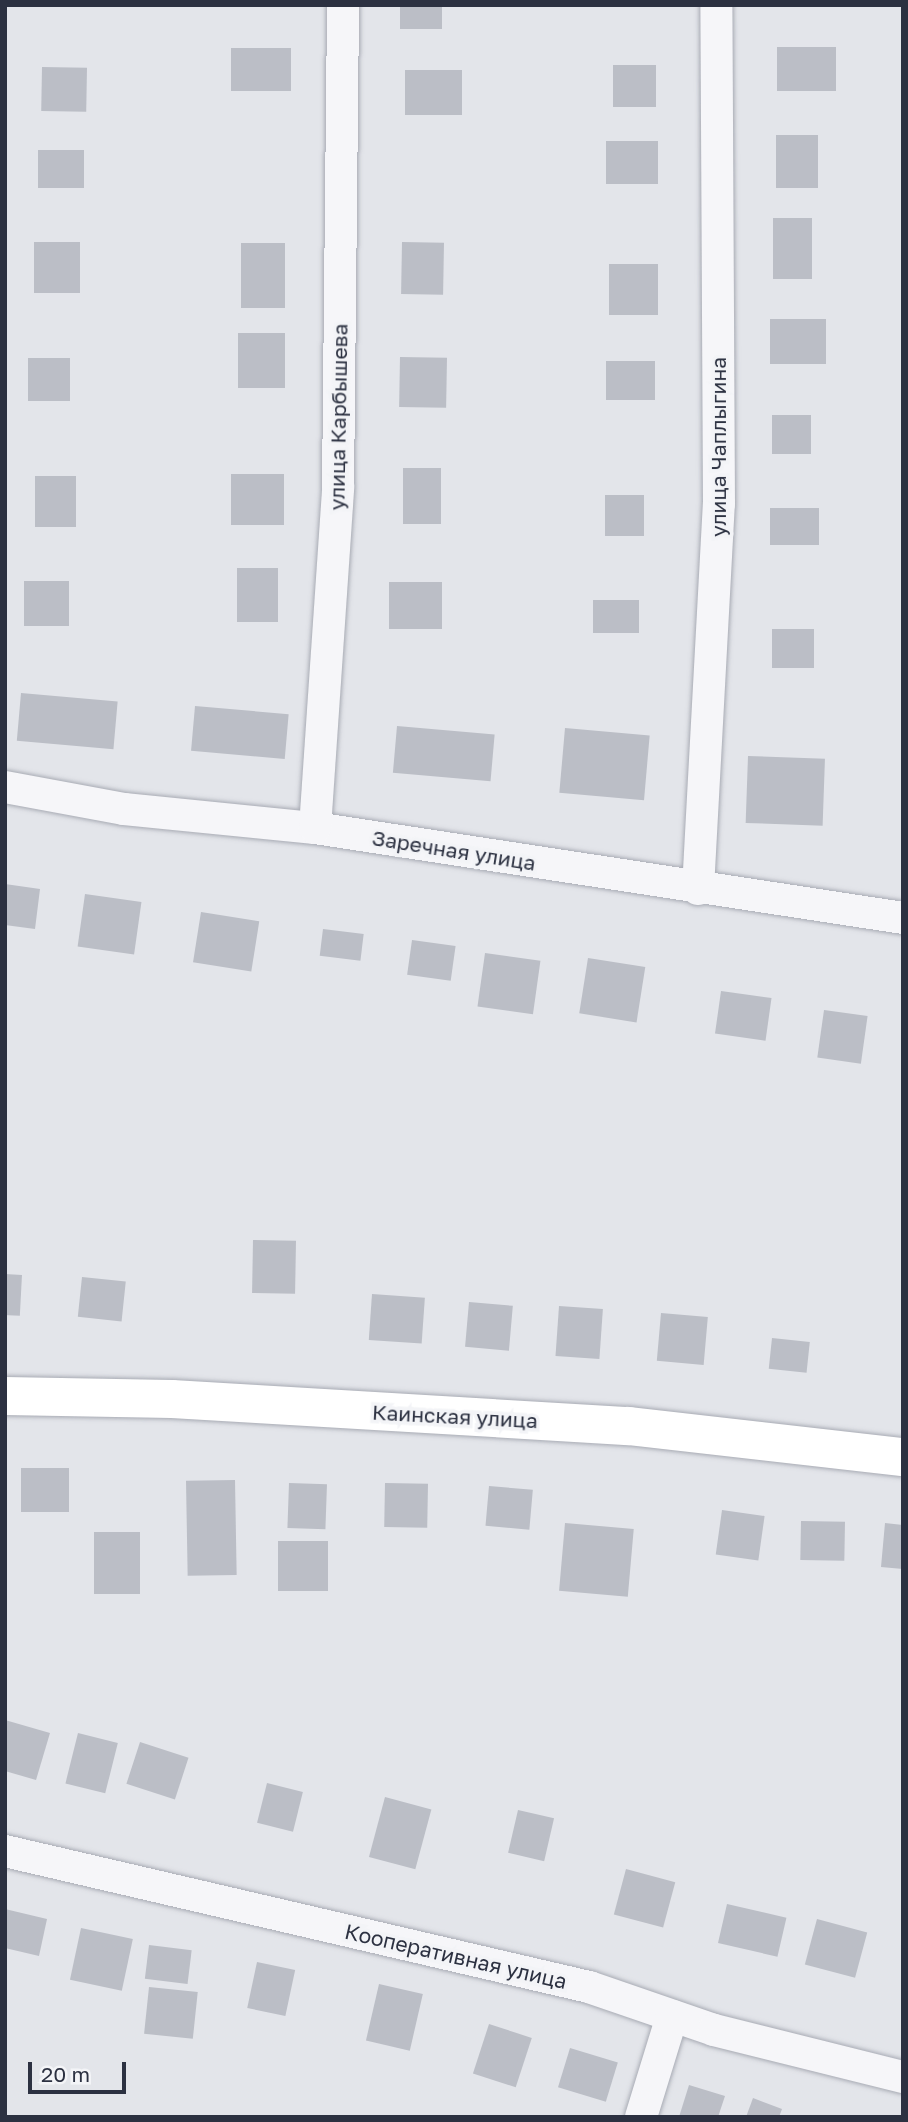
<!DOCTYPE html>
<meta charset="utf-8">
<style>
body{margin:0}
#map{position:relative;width:908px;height:2122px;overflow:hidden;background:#e3e5ea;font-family:"Golos Text",sans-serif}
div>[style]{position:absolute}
.building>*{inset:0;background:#bbbec6;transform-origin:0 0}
.roads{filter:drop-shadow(0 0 2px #a8abb4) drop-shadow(0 0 2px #a8abb4)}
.street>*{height:32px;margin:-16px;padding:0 16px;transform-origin:16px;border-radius:16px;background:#f6f6f9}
.secondary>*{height:38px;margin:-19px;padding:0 19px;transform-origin:19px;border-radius:19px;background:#fff}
span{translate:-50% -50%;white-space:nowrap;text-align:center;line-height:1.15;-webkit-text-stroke:7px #f3f4f7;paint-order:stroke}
.street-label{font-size:21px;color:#2c3141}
.frame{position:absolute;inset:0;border:7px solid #2c3141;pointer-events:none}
.scale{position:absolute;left:28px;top:2062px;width:98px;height:32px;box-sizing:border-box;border:4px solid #2c3141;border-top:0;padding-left:9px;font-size:21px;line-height:24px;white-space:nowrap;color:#2c3141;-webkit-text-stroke:5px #f3f4f7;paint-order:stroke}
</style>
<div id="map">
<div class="building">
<i style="left:400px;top:5px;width:42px;height:24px"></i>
<i style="left:777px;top:47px;width:59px;height:44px"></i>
<i style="left:231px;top:48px;width:60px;height:43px"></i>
<i style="left:613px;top:65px;width:43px;height:42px"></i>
<i style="left:42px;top:67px;width:45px;height:44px;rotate:1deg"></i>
<i style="left:405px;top:70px;width:57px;height:45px"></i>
<i style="left:776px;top:135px;width:42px;height:53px"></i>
<i style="left:606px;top:141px;width:52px;height:43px"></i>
<i style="left:38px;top:150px;width:46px;height:38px"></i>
<i style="left:773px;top:218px;width:39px;height:61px"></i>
<i style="left:34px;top:242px;width:46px;height:51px"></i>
<i style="left:402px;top:242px;width:42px;height:52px;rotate:1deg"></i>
<i style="left:241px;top:243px;width:44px;height:65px"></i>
<i style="left:609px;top:264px;width:49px;height:51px"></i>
<i style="left:826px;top:319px;width:45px;height:56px;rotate:90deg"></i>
<i style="left:238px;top:333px;width:47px;height:55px"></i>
<i style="left:400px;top:357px;width:47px;height:50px;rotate:1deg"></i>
<i style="left:28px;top:358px;width:42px;height:43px"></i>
<i style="left:606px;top:361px;width:49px;height:39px"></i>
<i style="left:772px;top:415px;width:39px;height:39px"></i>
<i style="left:403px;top:468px;width:38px;height:56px"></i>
<i style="left:231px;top:474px;width:53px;height:51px"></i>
<i style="left:35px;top:476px;width:41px;height:51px"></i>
<i style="left:605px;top:495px;width:39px;height:41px"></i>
<i style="left:770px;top:508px;width:49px;height:37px"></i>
<i style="left:237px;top:568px;width:41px;height:54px"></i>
<i style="left:24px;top:581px;width:45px;height:45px"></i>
<i style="left:389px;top:582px;width:53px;height:47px"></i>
<i style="left:593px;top:600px;width:46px;height:33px"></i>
<i style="left:772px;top:629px;width:42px;height:39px"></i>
<i style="left:21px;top:693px;width:97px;height:48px;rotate:5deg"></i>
<i style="left:195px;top:706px;width:94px;height:45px;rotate:5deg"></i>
<i style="left:397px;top:726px;width:98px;height:47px;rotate:5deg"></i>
<i style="left:565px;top:728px;width:85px;height:65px;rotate:5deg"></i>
<i style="left:748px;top:756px;width:77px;height:67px;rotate:2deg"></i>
<i style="clip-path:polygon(5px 884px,40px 889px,35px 929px,5px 925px)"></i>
<i style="left:85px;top:894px;width:57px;height:53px;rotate:8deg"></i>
<i style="left:201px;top:912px;width:59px;height:51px;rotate:9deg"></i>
<i style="left:323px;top:929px;width:41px;height:27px;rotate:7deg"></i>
<i style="left:412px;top:940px;width:44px;height:35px;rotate:8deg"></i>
<i style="left:485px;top:953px;width:56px;height:54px;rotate:8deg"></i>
<i style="left:588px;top:958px;width:58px;height:56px;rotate:9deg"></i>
<i style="left:721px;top:991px;width:51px;height:43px;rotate:8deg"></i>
<i style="left:824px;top:1010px;width:44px;height:48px;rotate:8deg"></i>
<i style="left:253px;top:1240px;width:43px;height:53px;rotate:1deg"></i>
<i style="left:5px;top:1274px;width:17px;height:41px;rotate:3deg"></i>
<i style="left:82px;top:1277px;width:44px;height:40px;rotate:6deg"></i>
<i style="left:372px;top:1294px;width:53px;height:46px;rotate:4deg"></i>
<i style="left:469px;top:1302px;width:44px;height:45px;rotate:5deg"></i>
<i style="left:559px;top:1306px;width:44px;height:50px;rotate:4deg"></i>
<i style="left:661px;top:1313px;width:47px;height:48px;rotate:5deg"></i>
<i style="left:772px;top:1338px;width:38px;height:31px;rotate:6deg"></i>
<i style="left:21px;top:1468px;width:48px;height:44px"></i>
<i style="left:235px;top:1480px;width:95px;height:49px;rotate:89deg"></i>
<i style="left:289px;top:1483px;width:38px;height:45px;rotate:2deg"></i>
<i style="left:385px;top:1483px;width:43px;height:44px;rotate:1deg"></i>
<i style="left:489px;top:1486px;width:44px;height:40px;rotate:5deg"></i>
<i style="left:722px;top:1510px;width:43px;height:45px;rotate:8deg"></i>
<i style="left:801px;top:1521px;width:44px;height:39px;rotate:1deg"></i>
<i style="left:565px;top:1523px;width:69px;height:68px;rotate:5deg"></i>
<i style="clip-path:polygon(885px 1523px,903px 1525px,903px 1569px,881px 1567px)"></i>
<i style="left:94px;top:1532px;width:46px;height:62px"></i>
<i style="left:278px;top:1541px;width:50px;height:50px"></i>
<i style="clip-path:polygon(5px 1720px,50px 1733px,36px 1780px,5px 1771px)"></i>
<i style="left:78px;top:1733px;width:41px;height:52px;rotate:14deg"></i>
<i style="left:140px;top:1742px;width:51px;height:44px;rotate:18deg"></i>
<i style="left:267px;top:1783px;width:37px;height:41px;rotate:14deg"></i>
<i style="left:385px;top:1797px;width:48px;height:62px;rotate:15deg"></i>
<i style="left:518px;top:1810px;width:37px;height:44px;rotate:13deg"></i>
<i style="left:626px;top:1869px;width:51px;height:47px;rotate:15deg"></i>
<i style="left:727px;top:1904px;width:61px;height:40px;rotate:13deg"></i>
<i style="clip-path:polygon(5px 1909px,47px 1919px,39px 1956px,5px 1948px)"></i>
<i style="left:817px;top:1919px;width:52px;height:47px;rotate:15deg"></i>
<i style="left:81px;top:1928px;width:53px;height:53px;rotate:12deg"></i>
<i style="left:149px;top:1945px;width:43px;height:34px;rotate:7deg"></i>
<i style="left:257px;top:1962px;width:39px;height:47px;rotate:12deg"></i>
<i style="left:379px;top:1984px;width:45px;height:58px;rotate:13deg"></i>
<i style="left:149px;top:1987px;width:49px;height:47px;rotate:6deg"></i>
<i style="left:489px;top:2024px;width:45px;height:52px;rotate:18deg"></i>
<i style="left:570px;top:2048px;width:50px;height:41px;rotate:17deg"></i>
<i style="clip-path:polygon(689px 2085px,725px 2096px,718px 2117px,679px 2117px)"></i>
<i style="clip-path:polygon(753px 2098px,782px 2109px,779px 2117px,746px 2117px)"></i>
</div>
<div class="roads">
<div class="street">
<i style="left:5px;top:787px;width:121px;rotate:10.5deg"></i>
<i style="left:124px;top:809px;width:192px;rotate:5.7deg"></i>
<i style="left:315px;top:828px;width:595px;rotate:8.7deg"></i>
<i style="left:315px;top:828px;width:341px;rotate:-86.1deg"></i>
<i style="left:338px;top:488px;width:483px;rotate:-89.4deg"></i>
<i style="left:698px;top:889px;width:386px;rotate:-86.9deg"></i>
<i style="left:719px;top:504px;width:499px;rotate:-90.3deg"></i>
<i style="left:5px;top:1851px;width:600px;rotate:13.11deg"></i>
<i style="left:589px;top:1987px;width:132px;rotate:19deg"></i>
<i style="left:714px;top:2030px;width:195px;rotate:14deg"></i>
<i style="left:641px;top:2117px;width:106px;rotate:-72.9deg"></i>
</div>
<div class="secondary">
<i style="left:5px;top:1396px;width:167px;rotate:1deg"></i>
<i style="left:172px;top:1399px;width:458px;rotate:3.4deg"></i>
<i style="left:629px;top:1426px;width:276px;rotate:6.5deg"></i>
</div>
</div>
<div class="street-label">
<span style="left:338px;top:417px;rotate:-89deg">улица Карбышева</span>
<span style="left:718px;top:447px;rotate:-90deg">улица Чаплыгина</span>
<span style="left:454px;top:850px;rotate:9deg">Заречная улица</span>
<span style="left:455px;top:1416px;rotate:3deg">Каинская улица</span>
<span style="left:456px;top:1956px;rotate:13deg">Кооперативная улица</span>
</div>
<div class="frame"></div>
<div class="scale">20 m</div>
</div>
